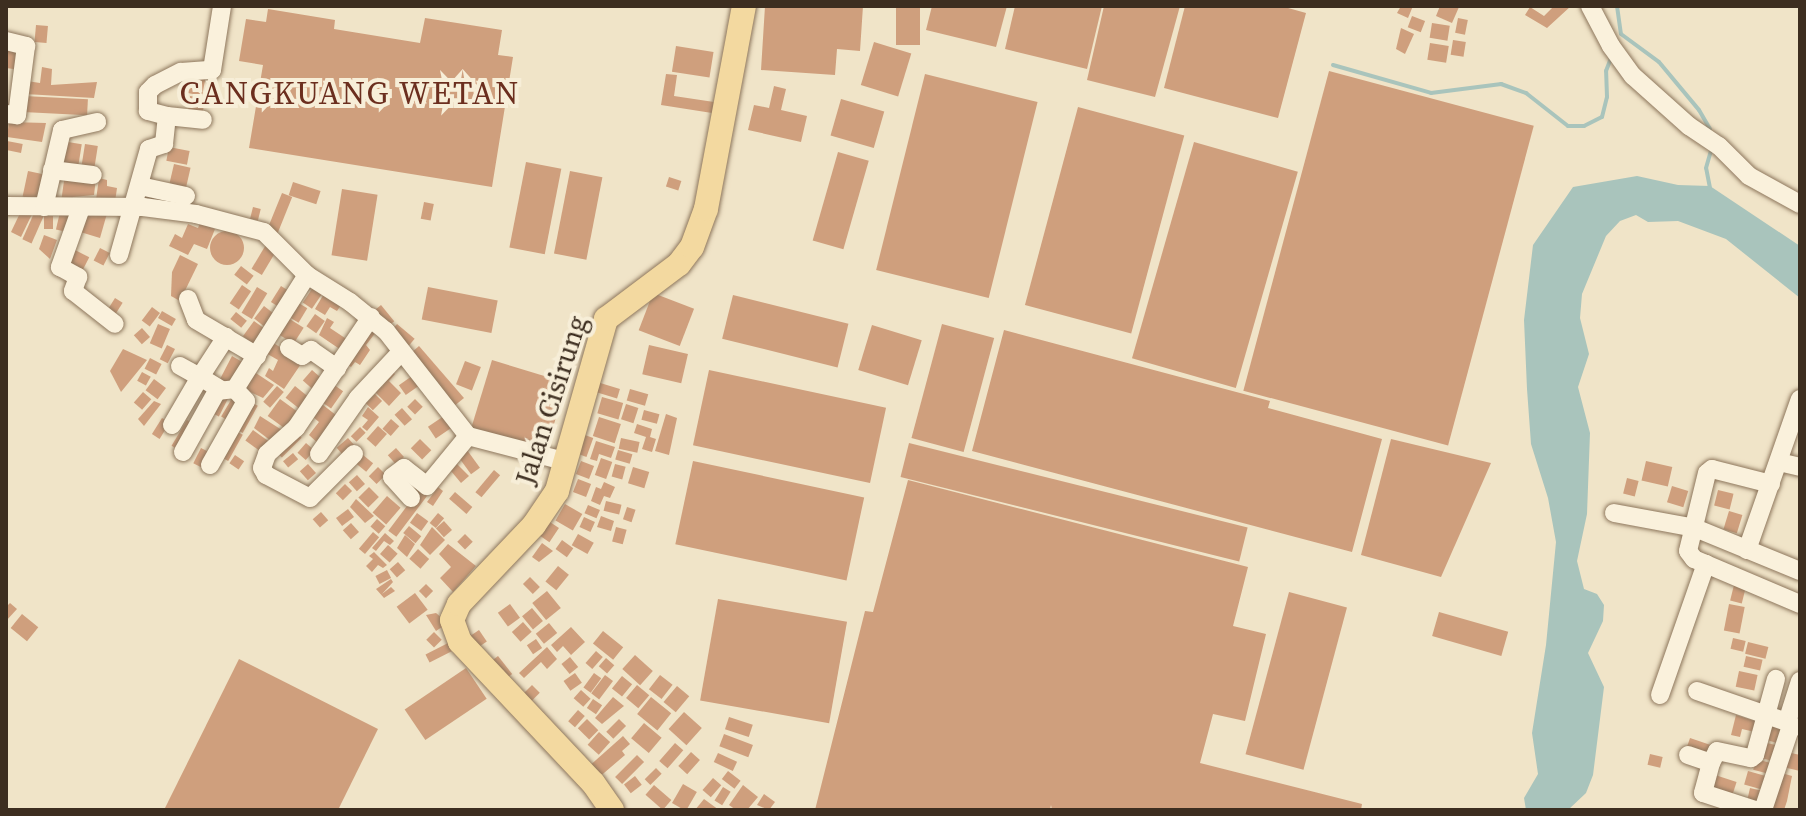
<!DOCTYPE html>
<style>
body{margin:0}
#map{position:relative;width:1806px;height:816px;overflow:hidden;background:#f0e4c8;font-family:"Source Serif 4",serif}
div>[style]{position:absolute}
.water>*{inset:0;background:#a9c4bc}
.stream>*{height:4px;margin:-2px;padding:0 2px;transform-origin:2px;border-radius:2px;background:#a9c4bc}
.building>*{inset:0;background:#cf9f7d;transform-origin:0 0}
.round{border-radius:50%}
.roads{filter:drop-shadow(0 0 2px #8d765c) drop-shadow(0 0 2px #8d765c)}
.minor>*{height:18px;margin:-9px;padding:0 9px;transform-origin:9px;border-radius:9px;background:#faf1dc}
.major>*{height:24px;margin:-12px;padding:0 12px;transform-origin:12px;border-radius:12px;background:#f3d9a0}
span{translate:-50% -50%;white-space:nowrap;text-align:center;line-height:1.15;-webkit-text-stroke:8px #f7eed8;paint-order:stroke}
.street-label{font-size:28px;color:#3d2e20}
.quarter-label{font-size:32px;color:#6b2e1e;letter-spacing:2px}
.frame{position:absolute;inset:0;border:8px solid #3d2e20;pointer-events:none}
</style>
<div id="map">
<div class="water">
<i style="clip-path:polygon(1637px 176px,1678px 185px,1710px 186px,1800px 246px,1800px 298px,1726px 239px,1678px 221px,1648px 222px,1636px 215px,1620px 221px,1606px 236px,1582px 294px,1580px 318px,1589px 354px,1578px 387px,1590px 433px,1587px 514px,1577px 561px,1584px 589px,1597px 594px,1604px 605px,1603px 621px,1588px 653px,1604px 687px,1593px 775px,1586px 793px,1568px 810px,1526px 810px,1524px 798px,1538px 774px,1532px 733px,1546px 645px,1556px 542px,1548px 498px,1531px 444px,1527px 389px,1524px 320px,1533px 245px,1573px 187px)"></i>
</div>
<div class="stream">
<i style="left:204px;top:6px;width:14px"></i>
<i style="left:1617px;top:6px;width:28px;rotate:82deg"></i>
<i style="left:1621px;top:34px;width:47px;rotate:36.4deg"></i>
<i style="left:1659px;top:62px;width:62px;rotate:50.2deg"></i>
<i style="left:1699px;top:110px;width:22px;rotate:60deg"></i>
<i style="left:1333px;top:65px;width:102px;rotate:15.9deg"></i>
<i style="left:1431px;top:93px;width:71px;rotate:-7.3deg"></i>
<i style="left:1501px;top:84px;width:27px;rotate:20deg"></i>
<i style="left:1526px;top:93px;width:53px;rotate:38.2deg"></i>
<i style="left:1568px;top:126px;width:16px"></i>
<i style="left:1584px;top:126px;width:20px;rotate:-27deg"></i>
<i style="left:1602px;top:117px;width:21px;rotate:-76deg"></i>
<i style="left:1607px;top:97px;width:26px;rotate:-92deg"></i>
<i style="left:1606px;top:71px;width:14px;rotate:-69deg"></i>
<i style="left:1710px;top:188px;width:20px;rotate:-101deg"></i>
<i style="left:1706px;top:168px;width:19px;rotate:-74deg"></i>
</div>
<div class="building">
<i style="clip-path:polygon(765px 6px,863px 6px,860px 51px,837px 49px,835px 75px,761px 70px)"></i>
<i style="left:896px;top:6px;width:24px;height:39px"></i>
<i style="clip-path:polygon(932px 6px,1007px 6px,996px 47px,926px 30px)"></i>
<i style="clip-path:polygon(1015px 6px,1102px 6px,1087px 69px,1005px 49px)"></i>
<i style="clip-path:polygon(1104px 6px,1180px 6px,1155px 97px,1087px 80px)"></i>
<i style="clip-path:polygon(1185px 6px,1281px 6px,1306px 13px,1278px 118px,1164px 88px)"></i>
<i style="clip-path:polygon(1401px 6px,1413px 6px,1408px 18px,1397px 13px)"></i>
<i style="clip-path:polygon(1440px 6px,1459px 7px,1452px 23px,1436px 16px)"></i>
<i style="clip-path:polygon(1554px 6px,1571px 6px,1547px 28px,1525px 15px,1530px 7px,1544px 16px)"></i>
<i style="clip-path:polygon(268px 9px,335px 20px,334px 29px,420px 43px,425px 18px,502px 30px,498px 55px,513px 57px,492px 187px,249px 148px,263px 65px,239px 61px,246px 19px,266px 22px)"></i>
<i style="left:1412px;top:16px;width:14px;height:12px;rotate:21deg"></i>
<i style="left:1458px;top:18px;width:10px;height:15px;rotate:11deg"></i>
<i style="left:1432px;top:23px;width:18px;height:15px;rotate:9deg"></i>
<i style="left:36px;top:25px;width:12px;height:17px;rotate:5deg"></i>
<i style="clip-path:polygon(1401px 28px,1414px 34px,1405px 54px,1396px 49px)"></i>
<i style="left:1453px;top:40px;width:13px;height:15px;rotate:9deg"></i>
<i style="left:874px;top:42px;width:39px;height:45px;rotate:17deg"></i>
<i style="left:1430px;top:43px;width:19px;height:17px;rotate:9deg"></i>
<i style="clip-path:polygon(6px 44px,24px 46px,21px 70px,6px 68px)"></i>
<i style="left:676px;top:46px;width:38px;height:26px;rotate:9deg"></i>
<i style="clip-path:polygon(42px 67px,52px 69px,51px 85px,97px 82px,94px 98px,25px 94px,27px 81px,40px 83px)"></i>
<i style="left:1329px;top:71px;width:212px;height:331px;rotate:15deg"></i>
<i style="left:190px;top:74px;width:16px;height:19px;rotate:11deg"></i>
<i style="clip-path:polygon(666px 74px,677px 75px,674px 96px,714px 102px,712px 113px,661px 105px)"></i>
<i style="left:925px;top:74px;width:116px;height:202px;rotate:14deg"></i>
<i style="clip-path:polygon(774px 86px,786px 89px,781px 110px,807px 116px,801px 142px,748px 130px,754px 105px,769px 108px)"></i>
<i style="left:24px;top:96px;width:64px;height:16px;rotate:3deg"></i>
<i style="left:190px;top:96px;width:15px;height:18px;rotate:8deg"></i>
<i style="left:841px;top:99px;width:45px;height:38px;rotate:16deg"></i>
<i style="left:1078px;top:107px;width:110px;height:205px;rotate:15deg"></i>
<i style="clip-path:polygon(9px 122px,46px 123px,42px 142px,7px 137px)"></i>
<i style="left:7px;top:141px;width:16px;height:9px;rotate:11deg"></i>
<i style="left:62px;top:141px;width:20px;height:26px;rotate:9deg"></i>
<i style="left:1194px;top:142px;width:108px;height:225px;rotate:16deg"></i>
<i style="left:85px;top:144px;width:13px;height:25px;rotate:9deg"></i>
<i style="left:169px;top:147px;width:21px;height:14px;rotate:11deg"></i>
<i style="left:838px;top:152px;width:32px;height:92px;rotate:16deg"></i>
<i style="left:526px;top:162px;width:36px;height:87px;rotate:11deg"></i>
<i style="left:174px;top:164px;width:17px;height:26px;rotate:13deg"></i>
<i style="left:28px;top:171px;width:19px;height:26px;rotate:12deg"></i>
<i style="left:570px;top:171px;width:33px;height:84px;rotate:11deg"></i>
<i style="clip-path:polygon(65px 174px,96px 178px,94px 195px,73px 197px,72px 204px,61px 202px)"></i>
<i style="left:669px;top:177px;width:13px;height:10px;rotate:18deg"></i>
<i style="clip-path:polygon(99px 178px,107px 180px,107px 186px,117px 188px,115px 202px,96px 200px)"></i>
<i style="left:293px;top:182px;width:29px;height:14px;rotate:18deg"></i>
<i style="left:342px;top:189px;width:36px;height:67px;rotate:9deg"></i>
<i style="left:282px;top:193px;width:11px;height:40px;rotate:22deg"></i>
<i style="left:424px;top:202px;width:10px;height:17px;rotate:11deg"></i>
<i style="left:253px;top:207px;width:8px;height:12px;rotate:14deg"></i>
<i style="clip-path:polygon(83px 210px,108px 210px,100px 238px,77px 231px)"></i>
<i style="clip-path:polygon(21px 211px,33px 212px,21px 237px,11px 232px)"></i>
<i style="left:35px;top:211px;width:10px;height:31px;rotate:24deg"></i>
<i style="left:60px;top:212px;width:9px;height:18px;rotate:13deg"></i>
<i style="left:44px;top:216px;width:9px;height:13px"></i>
<i style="clip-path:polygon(200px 223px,215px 229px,207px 249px,194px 244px,188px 255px,169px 246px,175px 234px,182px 238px,188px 224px,198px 228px)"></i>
<i class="round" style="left:210px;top:231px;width:34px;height:34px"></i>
<i style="clip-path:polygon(44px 235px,57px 240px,50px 259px,39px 249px)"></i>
<i style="left:267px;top:243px;width:12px;height:30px;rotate:31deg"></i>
<i style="left:100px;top:248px;width:11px;height:14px;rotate:27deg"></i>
<i style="left:75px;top:250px;width:16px;height:20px;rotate:27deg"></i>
<i style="clip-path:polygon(180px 255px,198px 264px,180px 301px,171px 296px,172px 272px)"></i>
<i style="left:241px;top:266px;width:16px;height:11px;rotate:38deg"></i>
<i style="left:242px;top:285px;width:11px;height:22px;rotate:34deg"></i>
<i style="left:281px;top:286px;width:15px;height:19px;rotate:32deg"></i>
<i style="left:314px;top:286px;width:11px;height:20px;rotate:34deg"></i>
<i style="left:257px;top:287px;width:12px;height:30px;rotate:31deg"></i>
<i style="left:428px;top:287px;width:71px;height:33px;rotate:11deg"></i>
<i style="clip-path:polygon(325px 292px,343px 302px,337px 311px,330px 307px,325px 315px,315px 309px)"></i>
<i style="left:653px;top:293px;width:44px;height:40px;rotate:21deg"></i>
<i style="left:733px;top:295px;width:119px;height:45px;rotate:14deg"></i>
<i style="left:115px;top:298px;width:9px;height:18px;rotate:32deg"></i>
<i style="left:297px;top:302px;width:12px;height:17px;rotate:31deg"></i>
<i style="left:381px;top:305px;width:21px;height:9px;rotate:51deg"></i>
<i style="left:264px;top:306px;width:18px;height:16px;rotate:38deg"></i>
<i style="left:152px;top:307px;width:10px;height:17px;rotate:37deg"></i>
<i style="left:162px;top:311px;width:16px;height:8px;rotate:30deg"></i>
<i style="left:236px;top:312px;width:14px;height:9px;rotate:39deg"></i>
<i style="left:315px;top:314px;width:12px;height:15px;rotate:35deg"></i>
<i style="left:285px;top:316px;width:22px;height:19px;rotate:32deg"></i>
<i style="clip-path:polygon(327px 318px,334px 322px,330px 328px,351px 342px,344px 352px,319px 335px)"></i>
<i style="left:254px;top:321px;width:17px;height:19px;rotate:36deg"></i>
<i style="left:158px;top:324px;width:13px;height:21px;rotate:23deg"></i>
<i style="left:397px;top:324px;width:23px;height:11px;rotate:40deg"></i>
<i style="left:942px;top:324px;width:54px;height:118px;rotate:15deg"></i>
<i style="left:872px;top:325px;width:52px;height:47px;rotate:17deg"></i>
<i style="clip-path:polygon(370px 327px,376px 332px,366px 345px,370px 350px,360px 365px,355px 362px,351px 367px,343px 361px)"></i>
<i style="left:142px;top:328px;width:12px;height:11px;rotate:48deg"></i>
<i style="clip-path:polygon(1004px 330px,1270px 401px,1268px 408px,1382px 439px,1352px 552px,972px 451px)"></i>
<i style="clip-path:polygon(270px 341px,303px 361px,284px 389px,265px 376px,269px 368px,273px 371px,278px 360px,264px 352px)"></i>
<i style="left:167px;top:345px;width:9px;height:16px;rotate:27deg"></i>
<i style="left:649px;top:345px;width:40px;height:30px;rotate:13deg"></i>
<i style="clip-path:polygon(419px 346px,464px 398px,453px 407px,411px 353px)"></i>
<i style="clip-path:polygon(123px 349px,147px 360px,121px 392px,110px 371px)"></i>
<i style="clip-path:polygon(232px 356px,249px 366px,234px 387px,219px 381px)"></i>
<i style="left:150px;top:358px;width:13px;height:12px;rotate:27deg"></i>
<i style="left:492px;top:360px;width:78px;height:71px;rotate:17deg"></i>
<i style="left:465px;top:361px;width:17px;height:25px;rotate:21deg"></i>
<i style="clip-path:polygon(250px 369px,274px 385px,263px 398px,238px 386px)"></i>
<i style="clip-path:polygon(389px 369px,395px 374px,389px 381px,401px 393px,389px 406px,370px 387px,377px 380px,383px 387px,380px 380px)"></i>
<i style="left:312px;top:370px;width:18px;height:14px;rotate:41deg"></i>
<i style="left:709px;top:370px;width:181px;height:77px;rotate:12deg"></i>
<i style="left:142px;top:372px;width:10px;height:10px;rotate:29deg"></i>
<i style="left:412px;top:376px;width:12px;height:16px;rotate:55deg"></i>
<i style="left:154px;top:379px;width:15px;height:14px;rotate:37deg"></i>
<i style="left:330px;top:382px;width:16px;height:21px;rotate:35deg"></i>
<i style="left:597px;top:382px;width:24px;height:10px;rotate:17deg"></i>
<i style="left:277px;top:386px;width:9px;height:21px;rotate:41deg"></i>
<i style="left:295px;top:386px;width:21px;height:15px;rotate:39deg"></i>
<i style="left:630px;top:389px;width:19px;height:12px;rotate:16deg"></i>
<i style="left:220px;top:390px;width:11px;height:24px;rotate:27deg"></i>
<i style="left:143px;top:392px;width:11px;height:14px;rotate:41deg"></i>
<i style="left:375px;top:394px;width:10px;height:13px;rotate:45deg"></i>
<i style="left:234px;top:395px;width:12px;height:25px;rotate:31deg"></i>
<i style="left:602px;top:397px;width:22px;height:17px;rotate:16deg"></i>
<i style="left:280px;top:399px;width:26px;height:21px;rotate:36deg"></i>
<i style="left:415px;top:399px;width:11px;height:11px;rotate:45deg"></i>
<i style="clip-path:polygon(154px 401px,161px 404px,144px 426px,138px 419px)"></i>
<i style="left:249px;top:401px;width:10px;height:31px;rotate:29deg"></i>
<i style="left:626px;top:404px;width:13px;height:16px;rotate:18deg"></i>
<i style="clip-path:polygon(323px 405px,341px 419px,321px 446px,309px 435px,319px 422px,312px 416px)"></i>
<i style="clip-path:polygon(368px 407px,379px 417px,367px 431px,362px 427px,368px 420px,362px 416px)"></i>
<i style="left:402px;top:408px;width:15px;height:10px;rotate:48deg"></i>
<i style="left:644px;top:410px;width:16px;height:10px;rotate:15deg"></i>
<i style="left:447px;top:414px;width:14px;height:23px;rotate:56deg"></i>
<i style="clip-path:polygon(666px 414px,677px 418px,669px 455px,655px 451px)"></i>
<i style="clip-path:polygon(260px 416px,285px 432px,275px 444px,254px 428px)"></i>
<i style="left:599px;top:417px;width:23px;height:20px;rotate:18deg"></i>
<i style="left:162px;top:418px;width:9px;height:19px;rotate:32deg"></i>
<i style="left:391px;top:419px;width:11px;height:13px;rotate:41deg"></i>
<i style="left:187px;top:420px;width:12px;height:30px;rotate:31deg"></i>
<i style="clip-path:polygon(637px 424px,652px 429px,650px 437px,656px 439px,652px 452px,642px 449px,646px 437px,634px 433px)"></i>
<i style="left:378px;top:426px;width:12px;height:17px;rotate:42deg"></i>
<i style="left:360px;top:427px;width:8px;height:13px;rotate:45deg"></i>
<i style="left:234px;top:430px;width:10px;height:30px;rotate:29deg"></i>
<i style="left:253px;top:430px;width:24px;height:13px;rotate:36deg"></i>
<i style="left:296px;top:432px;width:8px;height:28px;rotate:45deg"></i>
<i style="left:582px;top:434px;width:12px;height:20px;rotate:20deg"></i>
<i style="left:348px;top:438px;width:11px;height:15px;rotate:49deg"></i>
<i style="left:621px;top:438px;width:19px;height:11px;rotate:12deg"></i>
<i style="left:420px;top:439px;width:16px;height:13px;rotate:45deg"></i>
<i style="clip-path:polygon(1391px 439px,1491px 463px,1441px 577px,1361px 555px)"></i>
<i style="clip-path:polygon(596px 441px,615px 447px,611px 458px,599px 454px,597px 461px,590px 459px)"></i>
<i style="left:306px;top:443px;width:11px;height:13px;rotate:41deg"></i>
<i style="left:909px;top:443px;width:349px;height:35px;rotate:14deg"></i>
<i style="left:201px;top:448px;width:11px;height:17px;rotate:27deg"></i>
<i style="left:396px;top:448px;width:12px;height:11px;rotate:48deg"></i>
<i style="left:467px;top:450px;width:22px;height:11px;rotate:54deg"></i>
<i style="left:618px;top:450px;width:15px;height:10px;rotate:16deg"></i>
<i style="left:293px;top:453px;width:8px;height:13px;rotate:50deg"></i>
<i style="left:235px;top:455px;width:11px;height:10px;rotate:34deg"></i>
<i style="left:363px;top:455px;width:13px;height:11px;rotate:39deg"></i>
<i style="left:601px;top:458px;width:12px;height:18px;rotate:20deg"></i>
<i style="left:581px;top:461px;width:14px;height:14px;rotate:21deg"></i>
<i style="left:693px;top:461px;width:175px;height:85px;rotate:12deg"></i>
<i style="left:1646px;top:461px;width:27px;height:20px;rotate:13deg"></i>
<i style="left:308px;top:464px;width:12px;height:11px;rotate:48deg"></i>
<i style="clip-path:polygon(457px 464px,469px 476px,461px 483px,451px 471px)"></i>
<i style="left:615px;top:464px;width:11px;height:13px;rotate:15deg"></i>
<i style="left:378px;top:467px;width:11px;height:13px;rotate:45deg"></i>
<i style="left:633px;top:467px;width:17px;height:17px;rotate:17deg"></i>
<i style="left:494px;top:470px;width:8px;height:29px;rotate:40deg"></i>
<i style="left:357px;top:475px;width:12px;height:11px;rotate:48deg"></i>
<i style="left:1627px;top:478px;width:12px;height:16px;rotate:14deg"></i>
<i style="left:578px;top:479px;width:14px;height:14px;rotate:21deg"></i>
<i style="clip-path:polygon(908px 480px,1248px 567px,1233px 626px,1266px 634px,1245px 721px,1213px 714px,1200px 763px,1362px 804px,1361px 810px,1052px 810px,1051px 805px,1050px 810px,815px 810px,865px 611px,873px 612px)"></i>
<i style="clip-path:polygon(604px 482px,615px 487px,610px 498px,604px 496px,600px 505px,591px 501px,596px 487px,601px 489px)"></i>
<i style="left:345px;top:484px;width:10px;height:13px;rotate:45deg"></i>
<i style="left:1672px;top:486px;width:17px;height:17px;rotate:17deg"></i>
<i style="left:369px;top:487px;width:14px;height:15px;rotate:45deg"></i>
<i style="clip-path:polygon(438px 487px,443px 491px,433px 506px,427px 502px)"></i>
<i style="left:419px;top:490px;width:10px;height:51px;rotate:37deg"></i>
<i style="left:1718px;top:490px;width:16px;height:16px;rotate:14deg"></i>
<i style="left:455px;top:492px;width:23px;height:9px;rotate:41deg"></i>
<i style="left:387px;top:496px;width:18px;height:22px;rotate:41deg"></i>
<i style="clip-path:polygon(356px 499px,374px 516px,365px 523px,350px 507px)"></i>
<i style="left:606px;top:501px;width:16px;height:10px;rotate:14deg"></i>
<i style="left:565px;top:504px;width:20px;height:19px;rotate:30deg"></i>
<i style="left:588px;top:505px;width:13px;height:9px;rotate:23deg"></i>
<i style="left:627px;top:507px;width:9px;height:13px;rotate:18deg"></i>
<i style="left:348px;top:509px;width:10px;height:15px;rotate:53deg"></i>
<i style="left:1729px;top:511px;width:14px;height:19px;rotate:17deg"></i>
<i style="left:321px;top:512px;width:11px;height:11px;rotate:49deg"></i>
<i style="left:417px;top:513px;width:14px;height:12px;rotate:36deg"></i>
<i style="left:438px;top:513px;width:8px;height:13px;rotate:40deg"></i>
<i style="clip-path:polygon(601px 516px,614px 521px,611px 531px,597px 527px)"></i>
<i style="left:584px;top:517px;width:12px;height:11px;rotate:24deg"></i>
<i style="left:544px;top:518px;width:18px;height:17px;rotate:34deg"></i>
<i style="left:377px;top:519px;width:11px;height:10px;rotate:41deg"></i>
<i style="left:444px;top:521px;width:12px;height:11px;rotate:48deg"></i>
<i style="left:351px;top:523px;width:12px;height:11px;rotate:48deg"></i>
<i style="left:409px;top:526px;width:16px;height:9px;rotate:40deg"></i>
<i style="clip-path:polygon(432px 527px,445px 540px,430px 555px,420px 545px)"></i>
<i style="left:616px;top:527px;width:11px;height:15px;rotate:15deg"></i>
<i style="left:373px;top:532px;width:8px;height:22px;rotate:40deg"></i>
<i style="clip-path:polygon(385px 533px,394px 541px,390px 545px,384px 541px,376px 551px,372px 548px)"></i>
<i style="left:465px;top:534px;width:11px;height:11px;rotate:45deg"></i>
<i style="left:578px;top:534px;width:18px;height:13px;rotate:29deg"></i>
<i style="clip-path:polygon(405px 535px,415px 544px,407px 557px,397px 548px)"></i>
<i style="left:562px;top:540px;width:14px;height:11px;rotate:36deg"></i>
<i style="clip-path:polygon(542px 543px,553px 551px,539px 562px,532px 557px)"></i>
<i style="clip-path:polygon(448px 544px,476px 566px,453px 592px,440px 578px,451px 567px,439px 554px)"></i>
<i style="left:388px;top:545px;width:13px;height:12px;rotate:42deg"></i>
<i style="left:418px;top:549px;width:15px;height:13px;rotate:42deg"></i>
<i style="clip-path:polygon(374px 552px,387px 565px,383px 568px,378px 565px,372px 572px,366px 566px,373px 559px,369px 556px)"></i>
<i style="left:398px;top:562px;width:11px;height:11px;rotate:49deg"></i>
<i style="left:558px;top:566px;width:14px;height:20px;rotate:39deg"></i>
<i style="left:387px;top:570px;width:9px;height:13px;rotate:63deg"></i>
<i style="left:530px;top:577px;width:14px;height:10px;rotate:45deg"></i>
<i style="clip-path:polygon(391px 579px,393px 582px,382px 594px,391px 587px,395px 591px,384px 598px,376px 589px)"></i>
<i style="left:426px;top:584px;width:10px;height:10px;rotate:45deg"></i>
<i style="left:1734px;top:585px;width:12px;height:16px;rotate:14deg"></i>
<i style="left:547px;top:591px;width:22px;height:19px;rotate:51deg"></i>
<i style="left:1289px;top:592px;width:60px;height:168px;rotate:15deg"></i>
<i style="left:415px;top:593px;width:21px;height:23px;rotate:53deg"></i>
<i style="left:718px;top:599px;width:131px;height:103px;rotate:10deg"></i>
<i style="clip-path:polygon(10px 603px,17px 609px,6px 621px,6px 607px)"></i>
<i style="left:510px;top:604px;width:17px;height:15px;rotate:54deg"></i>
<i style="left:1729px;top:604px;width:16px;height:27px;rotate:11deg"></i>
<i style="left:532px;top:608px;width:17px;height:13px;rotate:50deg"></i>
<i style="left:1439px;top:612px;width:72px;height:25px;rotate:16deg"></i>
<i style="clip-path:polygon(436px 613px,448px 623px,436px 631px,426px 615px)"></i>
<i style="left:22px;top:614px;width:21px;height:18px;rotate:39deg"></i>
<i style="left:523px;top:622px;width:13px;height:15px;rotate:48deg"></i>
<i style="left:549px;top:623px;width:13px;height:17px;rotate:51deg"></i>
<i style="clip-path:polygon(571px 627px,585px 642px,571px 655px,563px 646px,557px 652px,551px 645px)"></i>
<i style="left:479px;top:630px;width:14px;height:12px;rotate:56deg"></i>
<i style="left:603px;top:631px;width:26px;height:16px;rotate:39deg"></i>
<i style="left:434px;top:632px;width:11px;height:11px;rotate:45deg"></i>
<i style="left:1733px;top:638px;width:13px;height:11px;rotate:13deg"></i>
<i style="left:536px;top:639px;width:11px;height:11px;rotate:56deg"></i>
<i style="left:454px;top:640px;width:9px;height:32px;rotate:63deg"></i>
<i style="left:1748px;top:642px;width:21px;height:12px;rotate:14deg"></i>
<i style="clip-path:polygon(547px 647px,557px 659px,547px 669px,541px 662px,524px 678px,519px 673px)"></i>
<i style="left:596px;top:651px;width:9px;height:16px;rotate:41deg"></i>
<i style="left:635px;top:655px;width:24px;height:19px;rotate:42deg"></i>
<i style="left:498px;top:656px;width:23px;height:11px;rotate:52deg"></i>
<i style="left:1746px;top:656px;width:17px;height:11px;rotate:13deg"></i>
<i style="left:570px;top:657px;width:13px;height:11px;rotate:51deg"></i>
<i style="left:606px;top:658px;width:11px;height:11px;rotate:41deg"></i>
<i style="clip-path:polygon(239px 659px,378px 729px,338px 810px,164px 810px)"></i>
<i style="left:466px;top:668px;width:37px;height:74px;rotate:56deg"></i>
<i style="left:1739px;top:671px;width:19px;height:16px;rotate:12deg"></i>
<i style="left:575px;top:673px;width:12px;height:14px;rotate:55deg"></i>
<i style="left:594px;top:673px;width:9px;height:18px;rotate:36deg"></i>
<i style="left:605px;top:675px;width:10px;height:23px;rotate:37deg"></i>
<i style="left:660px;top:675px;width:16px;height:18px;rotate:38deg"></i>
<i style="left:622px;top:676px;width:13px;height:16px;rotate:39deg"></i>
<i style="left:532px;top:685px;width:11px;height:13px;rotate:45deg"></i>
<i style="left:637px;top:685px;width:16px;height:17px;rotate:40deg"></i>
<i style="left:677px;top:686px;width:16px;height:21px;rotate:40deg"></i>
<i style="left:581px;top:690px;width:13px;height:11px;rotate:42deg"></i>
<i style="clip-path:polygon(613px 697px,624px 706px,602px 724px,595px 718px)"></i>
<i style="left:651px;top:697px;width:26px;height:22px;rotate:39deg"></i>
<i style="left:593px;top:699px;width:11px;height:11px;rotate:34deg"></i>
<i style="left:578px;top:710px;width:9px;height:15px;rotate:41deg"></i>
<i style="left:684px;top:712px;width:24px;height:23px;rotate:42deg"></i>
<i style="clip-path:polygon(1736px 715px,1758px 722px,1755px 732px,1742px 729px,1740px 737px,1731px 735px)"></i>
<i style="left:729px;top:717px;width:25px;height:13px;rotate:18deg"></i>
<i style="left:587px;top:719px;width:16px;height:13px;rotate:45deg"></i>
<i style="left:619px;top:719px;width:10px;height:18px;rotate:45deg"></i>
<i style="left:644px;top:723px;width:23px;height:20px;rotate:40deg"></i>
<i style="left:1769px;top:723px;width:15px;height:17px;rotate:16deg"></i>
<i style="left:599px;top:732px;width:15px;height:17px;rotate:42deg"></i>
<i style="left:724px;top:734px;width:31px;height:13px;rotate:21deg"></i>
<i style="clip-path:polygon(623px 736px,630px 744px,622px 751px,625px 755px,597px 779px,587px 768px)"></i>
<i style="left:1690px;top:738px;width:21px;height:15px;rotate:19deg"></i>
<i style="left:1763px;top:742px;width:16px;height:16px;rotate:14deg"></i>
<i style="left:675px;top:743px;width:11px;height:24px;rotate:41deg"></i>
<i style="left:691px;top:752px;width:12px;height:19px;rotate:42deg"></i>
<i style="clip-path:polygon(1787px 752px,1800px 755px,1800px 771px,1783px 767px)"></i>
<i style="left:718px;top:753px;width:21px;height:10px;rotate:25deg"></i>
<i style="left:1650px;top:754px;width:13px;height:11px;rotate:13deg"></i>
<i style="left:637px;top:755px;width:10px;height:31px;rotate:45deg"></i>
<i style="left:1756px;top:759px;width:16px;height:11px;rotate:15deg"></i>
<i style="left:656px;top:768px;width:8px;height:16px;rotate:45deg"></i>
<i style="left:728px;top:771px;width:16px;height:10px;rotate:38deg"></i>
<i style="left:1748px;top:771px;width:22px;height:14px;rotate:16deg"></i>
<i style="clip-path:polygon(1778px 772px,1792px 776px,1787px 801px,1784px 810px,1768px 810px)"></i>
<i style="left:1709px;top:773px;width:29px;height:17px;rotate:18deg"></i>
<i style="left:635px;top:776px;width:11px;height:14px;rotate:52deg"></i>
<i style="left:713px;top:778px;width:11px;height:16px;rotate:41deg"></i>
<i style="left:683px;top:784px;width:16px;height:22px;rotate:30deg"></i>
<i style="left:654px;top:785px;width:23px;height:13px;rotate:41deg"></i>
<i style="clip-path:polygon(743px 785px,758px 797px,747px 810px,736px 810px,729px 805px)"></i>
<i style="left:723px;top:787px;width:9px;height:16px;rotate:32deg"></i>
<i style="left:1750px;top:788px;width:13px;height:14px;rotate:13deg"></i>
<i style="clip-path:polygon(764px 794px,775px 802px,769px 810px,757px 805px)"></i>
<i style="clip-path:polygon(704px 799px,719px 810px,695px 810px)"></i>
</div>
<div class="roads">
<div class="minor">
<i style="left:1590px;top:6px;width:45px;rotate:62.3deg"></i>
<i style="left:1611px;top:46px;width:37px;rotate:54deg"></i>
<i style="left:1633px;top:76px;width:75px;rotate:41.8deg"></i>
<i style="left:1689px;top:126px;width:36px;rotate:34deg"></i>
<i style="left:1719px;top:146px;width:42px;rotate:45deg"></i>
<i style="left:1749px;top:176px;width:58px;rotate:28.8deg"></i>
<i style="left:6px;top:41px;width:21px;rotate:14deg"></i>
<i style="left:26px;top:46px;width:70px;rotate:97.4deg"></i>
<i style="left:17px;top:115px;width:11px;rotate:-175deg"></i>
<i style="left:167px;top:116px;width:20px;rotate:-165deg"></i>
<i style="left:148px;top:111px;width:19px;rotate:-90deg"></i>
<i style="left:148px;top:92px;width:10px;rotate:-45deg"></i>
<i style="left:155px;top:85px;width:29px;rotate:-27deg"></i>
<i style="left:181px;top:72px;width:31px;rotate:-4deg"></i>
<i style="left:212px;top:70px;width:65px;rotate:-81.1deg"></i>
<i style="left:52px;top:170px;width:41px;rotate:7deg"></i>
<i style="left:140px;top:186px;width:47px;rotate:12.3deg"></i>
<i style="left:6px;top:206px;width:137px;rotate:0.4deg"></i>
<i style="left:143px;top:207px;width:53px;rotate:7.5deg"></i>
<i style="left:196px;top:214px;width:70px;rotate:14.8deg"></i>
<i style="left:264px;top:232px;width:61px;rotate:45deg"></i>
<i style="left:307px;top:275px;width:51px;rotate:32.1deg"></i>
<i style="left:350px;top:302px;width:46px;rotate:38.9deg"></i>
<i style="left:386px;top:331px;width:133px;rotate:52deg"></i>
<i style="left:468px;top:436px;width:103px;rotate:14.6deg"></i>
<i style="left:44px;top:207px;width:79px;rotate:-76.8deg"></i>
<i style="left:62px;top:130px;width:36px;rotate:-13deg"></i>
<i style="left:81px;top:208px;width:63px;rotate:109.6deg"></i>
<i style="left:60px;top:267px;width:21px;rotate:29deg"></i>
<i style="left:78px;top:277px;width:15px;rotate:110deg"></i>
<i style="left:73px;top:291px;width:53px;rotate:38.2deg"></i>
<i style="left:119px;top:255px;width:110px;rotate:-74.2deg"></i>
<i style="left:149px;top:149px;width:16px;rotate:-18deg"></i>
<i style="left:164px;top:144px;width:28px;rotate:-84deg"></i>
<i style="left:167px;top:116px;width:36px;rotate:6deg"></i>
<i style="left:188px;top:299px;width:22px;rotate:69deg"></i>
<i style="left:196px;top:320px;width:71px;rotate:30.5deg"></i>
<i style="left:289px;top:348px;width:15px;rotate:32deg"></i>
<i style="left:302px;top:356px;width:11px;rotate:-34deg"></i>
<i style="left:311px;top:350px;width:32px;rotate:35deg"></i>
<i style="left:180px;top:366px;width:23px;rotate:29deg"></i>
<i style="left:200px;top:377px;width:48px;rotate:-57deg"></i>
<i style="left:172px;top:425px;width:56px;rotate:-59.7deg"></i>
<i style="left:200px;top:377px;width:23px;rotate:31deg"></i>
<i style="left:183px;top:452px;width:70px;rotate:-60.9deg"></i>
<i style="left:217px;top:391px;width:18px;rotate:-6deg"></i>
<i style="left:319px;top:454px;width:68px;rotate:-55.1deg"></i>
<i style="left:358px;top:398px;width:63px;rotate:-46.9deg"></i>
<i style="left:354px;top:454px;width:62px;rotate:135deg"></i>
<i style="left:310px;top:498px;width:50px;rotate:-152.4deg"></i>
<i style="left:266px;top:475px;width:8px;rotate:-120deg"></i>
<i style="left:262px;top:468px;width:15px;rotate:-70deg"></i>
<i style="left:267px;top:454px;width:39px;rotate:-42deg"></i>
<i style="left:296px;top:428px;width:134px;rotate:-56deg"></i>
<i style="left:1779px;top:462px;width:22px;rotate:13deg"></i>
<i style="left:210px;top:465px;width:73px;rotate:-60.6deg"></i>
<i style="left:246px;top:401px;width:16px;rotate:-133deg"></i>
<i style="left:235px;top:389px;width:135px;rotate:-57.7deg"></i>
<i style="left:1771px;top:484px;width:61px;rotate:-165.7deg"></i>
<i style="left:1712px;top:469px;width:6px;rotate:141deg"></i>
<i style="left:1707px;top:473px;width:80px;rotate:103.7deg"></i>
<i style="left:1688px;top:551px;width:10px;rotate:53deg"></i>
<i style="left:1694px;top:559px;width:115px;rotate:23deg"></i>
<i style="left:411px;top:498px;width:28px;rotate:-132deg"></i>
<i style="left:392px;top:477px;width:15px;rotate:-37deg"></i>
<i style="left:404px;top:468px;width:29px;rotate:38deg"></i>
<i style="left:427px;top:486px;width:65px;rotate:-50.6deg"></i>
<i style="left:1614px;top:513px;width:82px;rotate:10.5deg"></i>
<i style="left:1695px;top:528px;width:113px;rotate:22.3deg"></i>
<i style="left:1747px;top:550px;width:160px;rotate:-70.7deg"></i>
<i style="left:1697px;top:691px;width:95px;rotate:19deg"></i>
<i style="left:1660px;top:695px;width:139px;rotate:-70.7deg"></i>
<i style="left:1794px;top:727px;width:9px;rotate:-144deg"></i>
<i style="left:1787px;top:722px;width:43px;rotate:-72.4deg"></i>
<i style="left:1688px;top:755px;width:24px;rotate:19deg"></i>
<i style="left:1711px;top:763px;width:31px;rotate:105deg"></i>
<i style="left:1703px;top:793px;width:55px;rotate:18.1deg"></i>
<i style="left:1711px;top:763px;width:13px;rotate:-63deg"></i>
<i style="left:1717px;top:751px;width:35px;rotate:12deg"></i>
<i style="left:1751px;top:758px;width:5px;rotate:-37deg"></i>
<i style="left:1755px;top:755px;width:79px;rotate:-74.6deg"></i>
<i style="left:1763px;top:810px;width:89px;rotate:-71.6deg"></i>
</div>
<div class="major">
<i style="left:612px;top:810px;width:33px;rotate:-125deg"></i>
<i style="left:593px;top:783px;width:194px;rotate:-133.3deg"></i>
<i style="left:460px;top:642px;width:23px;rotate:-110deg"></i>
<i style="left:452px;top:620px;width:17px;rotate:-66deg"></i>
<i style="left:459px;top:604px;width:109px;rotate:-46.5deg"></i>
<i style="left:534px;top:525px;width:41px;rotate:-55.9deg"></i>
<i style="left:557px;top:491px;width:179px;rotate:-74.1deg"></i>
<i style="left:606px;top:319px;width:91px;rotate:-37deg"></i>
<i style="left:679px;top:264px;width:21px;rotate:-53deg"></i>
<i style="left:692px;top:247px;width:40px;rotate:-69.8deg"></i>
<i style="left:706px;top:209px;width:207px;rotate:-79.4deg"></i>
</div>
</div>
<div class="street-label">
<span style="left:551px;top:400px;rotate:-72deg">Jalan Cisirung</span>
</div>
<div class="quarter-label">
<span style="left:350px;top:93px">CANGKUANG WETAN</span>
</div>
<div class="frame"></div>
</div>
